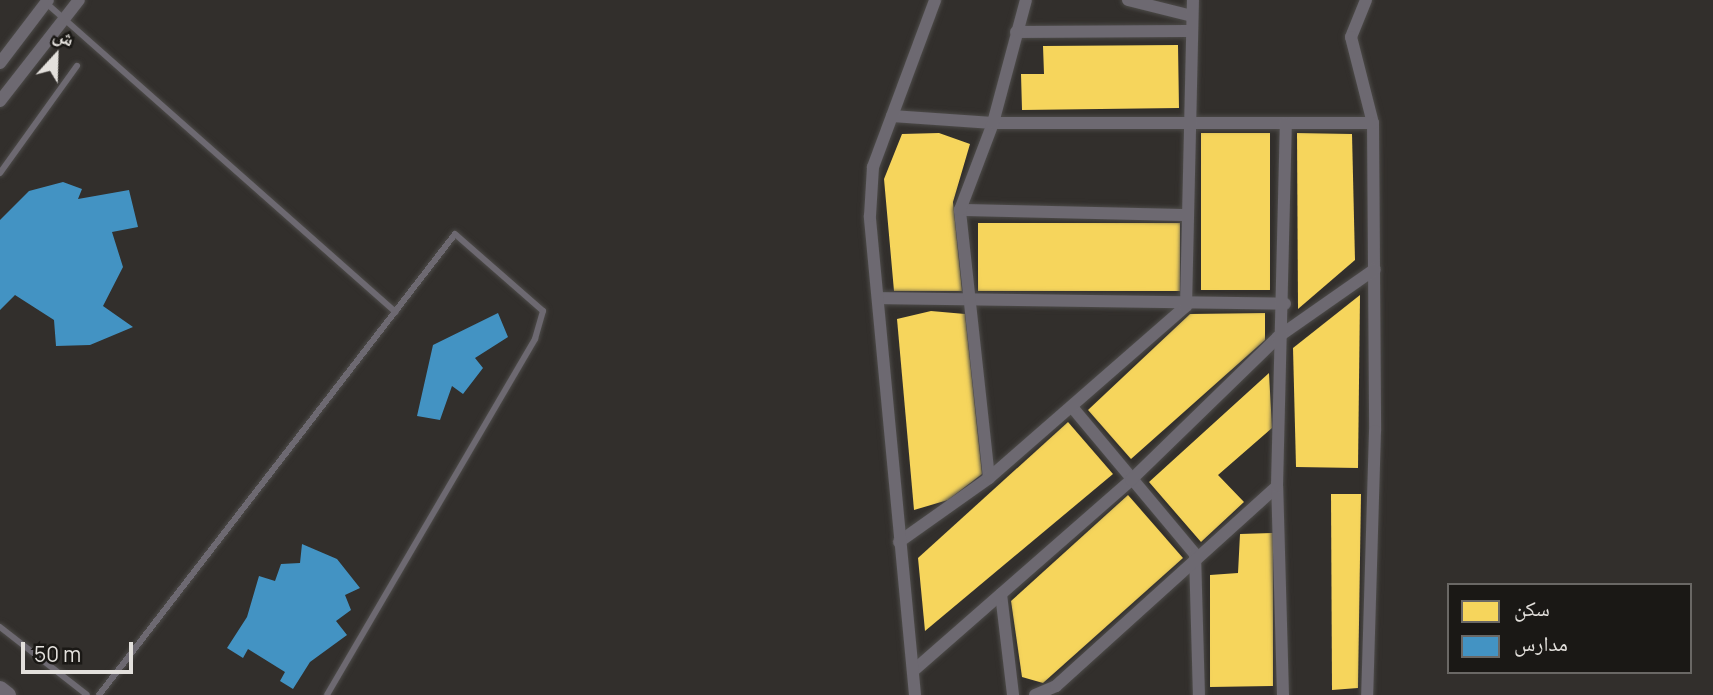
<!DOCTYPE html>
<meta charset="utf-8">
<style>
body{margin:0}
#map{position:relative;width:1713px;height:695px;overflow:hidden;background:#322f2c;font-family:Manrope,"Noto Naskh Arabic",sans-serif}
div>[style]{position:absolute}
.homes>*{inset:0;background:#f6d55c;transform-origin:0 0}
.schools>*{inset:0;background:#4393c3}
.roads{filter:drop-shadow(0 0 2px #4d4b49) drop-shadow(0 0 2px #4d4b49)}
.service>*{height:6px;margin:-3px;padding:0 3px;transform-origin:3px;border-radius:3px;background:#6d6971}
.minor>*{height:12px;margin:-6px;padding:0 6px;transform-origin:6px;border-radius:6px;background:#6d6971}
.secondary>*{height:16px;margin:-8px;padding:0 8px;transform-origin:8px;border-radius:8px;background:#6f6a73}
span{translate:-50% -50%;white-space:nowrap;text-align:center;line-height:1.15;-webkit-text-stroke:7px #1a1815;paint-order:stroke}
.legend{position:absolute;left:1447px;top:583px;width:245px;height:91px;box-sizing:border-box;background:#1a1815;border:2px solid #6a6865;margin:0;padding:9px 12px;list-style:none;font-size:21px;color:#e3e0dc}
.legend li{display:flex;align-items:center;gap:14px;height:35px}
.legend b{width:35px;border:2px solid #6a6865}
.north{position:absolute;left:21px;top:21px;width:70px;height:70px;-webkit-text-stroke:5px #1a1815;paint-order:stroke;rotate:22deg;font-size:19px;font-weight:700;line-height:28px;text-align:center;color:#e3e0dc}
.north::after{content:'';display:block;margin:auto;width:24px;height:32px;background:#e3e0dc;clip-path:polygon(50% 0,100% 100%,50% 72%,0 100%)}
.scale{position:absolute;left:21px;top:642px;width:112px;height:32px;box-sizing:border-box;border:4px solid #e3e0dc;border-top:0;padding-left:9px;font-size:21px;line-height:24px;white-space:nowrap;color:#e3e0dc;-webkit-text-stroke:5px #1a1815;paint-order:stroke}
</style>
<div id="map">
<div class="homes">
<i style="clip-path:polygon(1178px 45px,1179px 108px,1022px 110px,1021px 74px,1044px 74px,1043px 46px)"></i>
<i style="clip-path:polygon(939px 133px,970px 144px,953px 202px,962px 291px,894px 291px,884px 179px,902px 134px)"></i>
<i style="left:1201px;top:133px;width:69px;height:157px"></i>
<i style="clip-path:polygon(1297px 133px,1352px 134px,1355px 260px,1298px 309px)"></i>
<i style="left:978px;top:223px;width:202px;height:68px"></i>
<i style="clip-path:polygon(1360px 295px,1358px 468px,1296px 467px,1293px 348px)"></i>
<i style="clip-path:polygon(931px 311px,965px 314px,982px 474px,948px 500px,914px 510px,897px 319px)"></i>
<i style="clip-path:polygon(1265px 313px,1265px 340px,1131px 459px,1088px 410px,1190px 314px)"></i>
<i style="clip-path:polygon(1269px 373px,1272px 428px,1218px 475px,1244px 502px,1201px 542px,1149px 482px)"></i>
<i style="clip-path:polygon(1068px 422px,1113px 474px,925px 631px,918px 558px)"></i>
<i style="clip-path:polygon(1331px 494px,1361px 494px,1358px 688px,1332px 690px)"></i>
<i style="clip-path:polygon(1128px 495px,1183px 558px,1043px 683px,1022px 677px,1011px 601px)"></i>
<i style="clip-path:polygon(1273px 533px,1273px 686px,1210px 687px,1210px 575px,1238px 573px,1240px 534px)"></i>
</div>
<div class="schools">
<i style="clip-path:polygon(63px 182px,82px 189px,78px 199px,129px 190px,138px 227px,112px 232px,123px 267px,103px 306px,133px 327px,90px 345px,56px 346px,54px 320px,15px 295px,0 310px,0 220px,29px 191px)"></i>
<i style="clip-path:polygon(498px 313px,508px 337px,475px 358px,483px 368px,463px 394px,452px 386px,440px 420px,417px 416px,433px 345px)"></i>
<i style="clip-path:polygon(302px 544px,337px 559px,360px 588px,345px 595px,351px 610px,336px 621px,347px 635px,310px 662px,293px 689px,280px 681px,285px 672px,248px 649px,243px 658px,227px 648px,247px 617px,259px 576px,275px 581px,281px 564px,300px 563px)"></i>
</div>
<div class="roads">
<div class="service">
<i style="left:45px;top:2px;width:468px;rotate:41.5deg"></i>
<i style="left:0;top:173px;width:132px;rotate:-54.3deg"></i>
<i style="left:0;top:627px;width:110px;rotate:38deg"></i>
<i style="left:99px;top:695px;width:582px;rotate:-52.32deg"></i>
<i style="left:455px;top:234px;width:117px;rotate:41.2deg"></i>
<i style="left:543px;top:311px;width:29px;rotate:106deg"></i>
<i style="left:535px;top:339px;width:412px;rotate:120.3deg"></i>
</div>
<div class="minor">
<i style="left:1128px;top:0;width:62px;rotate:14deg"></i>
<i style="left:1366px;top:0;width:40px;rotate:112deg"></i>
<i style="left:1351px;top:37px;width:89px;rotate:75.7deg"></i>
<i style="left:1373px;top:123px;width:308px;rotate:89.6deg"></i>
<i style="left:1375px;top:431px;width:264px;rotate:91.7deg"></i>
<i style="left:1016px;top:32px;width:171px;rotate:-0.3deg"></i>
<i style="left:0;top:63px;width:79px;rotate:-52.7deg"></i>
<i style="left:0;top:101px;width:128px;rotate:-52deg"></i>
<i style="left:892px;top:116px;width:101px;rotate:4deg"></i>
<i style="left:993px;top:123px;width:380px"></i>
<i style="left:960px;top:210px;width:227px;rotate:1.3deg"></i>
<i style="left:878px;top:298px;width:407px;rotate:0.8deg"></i>
<i style="left:1072px;top:407px;width:192px;rotate:50.1deg"></i>
<i style="left:1195px;top:554px;width:141px;rotate:88.4deg"></i>
<i style="left:989px;top:478px;width:270px;rotate:-96.2deg"></i>
<i style="left:960px;top:210px;width:93px;rotate:-69.2deg"></i>
<i style="left:993px;top:123px;width:127px;rotate:-75deg"></i>
<i style="left:899px;top:542px;width:110px;rotate:-35.4deg"></i>
<i style="left:989px;top:478px;width:262px;rotate:-41.1deg"></i>
<i style="left:1186px;top:306px;width:306px;rotate:-88.7deg"></i>
<i style="left:1001px;top:594px;width:102px;rotate:83.2deg"></i>
<i style="left:913px;top:671px;width:290px;rotate:-41.2deg"></i>
<i style="left:1131px;top:480px;width:205px;rotate:-44.2deg"></i>
<i style="left:1278px;top:337px;width:118px;rotate:-35deg"></i>
<i style="left:915px;top:695px;width:481px;rotate:-95.4deg"></i>
<i style="left:870px;top:216px;width:49px;rotate:-86.5deg"></i>
<i style="left:873px;top:167px;width:178px;rotate:-69.6deg"></i>
<i style="left:1035px;top:695px;width:23px;rotate:-23deg"></i>
<i style="left:1056px;top:686px;width:298px;rotate:-42.1deg"></i>
<i style="left:1283px;top:695px;width:209px;rotate:-91.6deg"></i>
<i style="left:1277px;top:486px;width:363px;rotate:-88.6deg"></i>
</div>
<div class="secondary">
<i style="left:0;top:689px;width:10px;rotate:37deg"></i>
</div>
</div>
<ul class="legend">
<li><b style="height:19px;background:#f6d55c"></b>سكن</li>
<li><b style="height:19px;background:#4393c3"></b>مدارس</li>
</ul>
<div class="north">ش</div>
<div class="scale">50 m</div>
</div>
